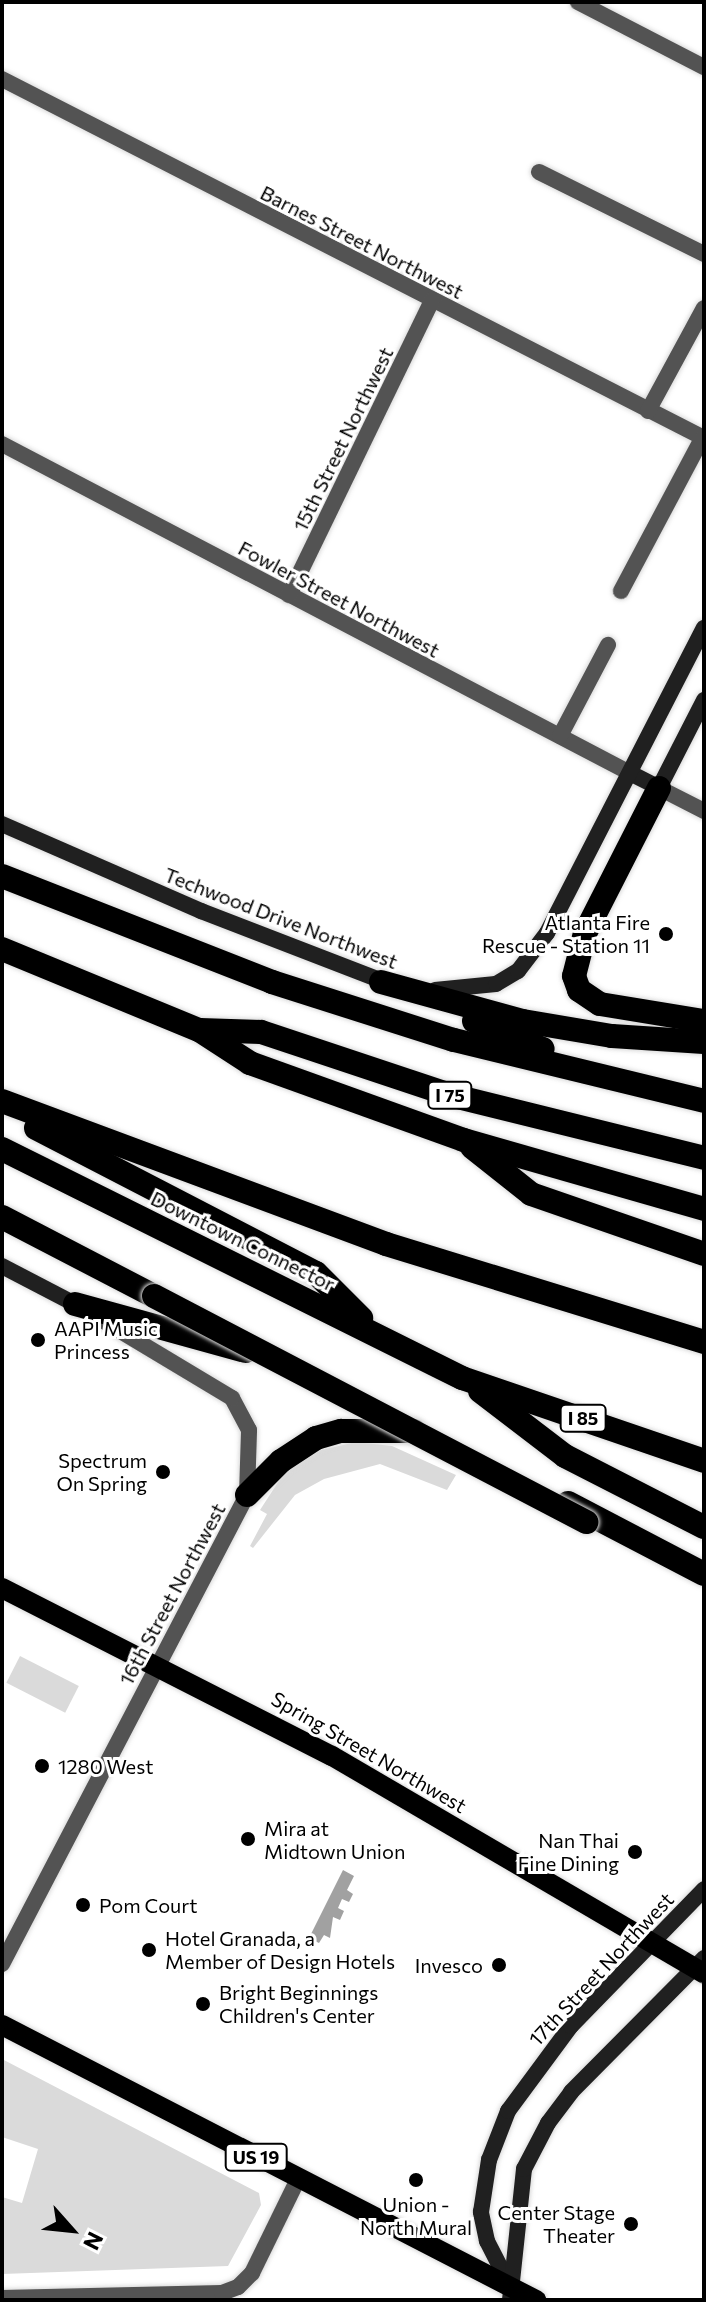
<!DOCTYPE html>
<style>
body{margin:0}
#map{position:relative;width:706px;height:2302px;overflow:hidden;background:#fff;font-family:Commissioner,sans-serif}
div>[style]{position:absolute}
.green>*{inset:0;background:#dadada;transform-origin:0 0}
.water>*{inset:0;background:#a1a1a1}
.roads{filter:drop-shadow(0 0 2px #dbdbdb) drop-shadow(0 0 2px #dbdbdb)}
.street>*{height:16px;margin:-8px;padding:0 8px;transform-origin:8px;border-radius:8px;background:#535353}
.secondary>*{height:16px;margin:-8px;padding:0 8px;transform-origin:8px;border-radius:8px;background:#202020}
.primary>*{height:20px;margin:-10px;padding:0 10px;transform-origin:10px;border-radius:10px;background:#000}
.highway>*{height:24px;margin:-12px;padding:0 12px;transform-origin:12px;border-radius:12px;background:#000}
.bridges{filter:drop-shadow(0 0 2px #dbdbdb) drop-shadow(0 0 2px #dbdbdb)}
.highway-bridge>*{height:24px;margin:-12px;padding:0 12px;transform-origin:12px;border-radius:12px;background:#000}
.dots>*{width:22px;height:22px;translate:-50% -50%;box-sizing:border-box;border:4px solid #fff;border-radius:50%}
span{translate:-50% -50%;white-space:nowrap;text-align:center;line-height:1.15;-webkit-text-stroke:6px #fff;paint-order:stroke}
.shield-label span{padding:2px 6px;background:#fff;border:2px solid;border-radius:6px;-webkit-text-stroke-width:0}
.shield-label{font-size:18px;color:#000;font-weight:700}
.street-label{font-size:20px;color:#000}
.poi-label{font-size:20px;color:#000}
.right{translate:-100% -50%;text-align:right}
.left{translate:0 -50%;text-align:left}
.frame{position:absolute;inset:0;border:4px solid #000;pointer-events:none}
.north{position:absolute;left:32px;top:2190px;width:80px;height:80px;-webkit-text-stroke:6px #fff;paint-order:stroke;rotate:117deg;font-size:22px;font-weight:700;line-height:32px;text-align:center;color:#000}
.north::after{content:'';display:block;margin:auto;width:28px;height:36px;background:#000;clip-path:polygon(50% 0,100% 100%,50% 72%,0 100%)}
</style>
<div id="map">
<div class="green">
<i style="clip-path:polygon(356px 1442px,392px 1446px,456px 1475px,447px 1490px,380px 1464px,324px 1479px,295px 1495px,253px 1548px,250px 1546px,267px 1514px,260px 1510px,284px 1473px,321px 1450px)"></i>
<i style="left:20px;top:1656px;width:66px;height:30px;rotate:27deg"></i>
<i style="clip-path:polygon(2px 2059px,259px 2193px,261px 2205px,228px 2266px,2px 2274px,2px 2197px,22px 2203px,38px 2149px,2px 2137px)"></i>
</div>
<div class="water">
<i style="clip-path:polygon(343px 1870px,354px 1876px,347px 1890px,353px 1894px,349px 1902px,342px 1899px,338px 1908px,344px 1911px,340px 1920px,333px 1917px,330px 1938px,324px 1935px,319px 1943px,309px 1938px)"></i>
</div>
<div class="roads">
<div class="street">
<i style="left:578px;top:2px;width:142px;rotate:27.3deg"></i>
<i style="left:2px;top:79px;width:788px;rotate:27.09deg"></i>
<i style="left:539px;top:172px;width:184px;rotate:26.4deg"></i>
<i style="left:648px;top:411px;width:117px;rotate:-61.5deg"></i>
<i style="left:2px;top:444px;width:709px;rotate:27.65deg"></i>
<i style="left:621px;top:591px;width:174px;rotate:-62deg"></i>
<i style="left:289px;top:595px;width:328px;rotate:-64.1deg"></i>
<i style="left:560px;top:736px;width:103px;rotate:-62.2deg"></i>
<i style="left:659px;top:788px;width:51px;rotate:27.1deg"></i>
<i style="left:2px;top:1964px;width:529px;rotate:-62.42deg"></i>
<i style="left:247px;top:1495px;width:65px;rotate:-88.2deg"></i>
<i style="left:249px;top:1430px;width:36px;rotate:-118deg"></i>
<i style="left:232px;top:1398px;width:157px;rotate:-149deg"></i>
<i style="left:2px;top:2298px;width:220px;rotate:-1.3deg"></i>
<i style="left:222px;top:2293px;width:17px;rotate:-21deg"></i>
<i style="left:238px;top:2287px;width:20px;rotate:-45deg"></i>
<i style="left:252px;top:2273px;width:105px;rotate:-63.9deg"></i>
</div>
<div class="secondary">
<i style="left:630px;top:773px;width:33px;rotate:27deg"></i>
<i style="left:659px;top:788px;width:99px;rotate:-62.9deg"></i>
<i style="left:2px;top:824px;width:217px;rotate:23.6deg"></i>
<i style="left:201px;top:911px;width:200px;rotate:21.1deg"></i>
<i style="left:435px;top:990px;width:61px;rotate:-5.6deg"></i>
<i style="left:496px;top:984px;width:26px;rotate:-31deg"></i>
<i style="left:518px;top:971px;width:48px;rotate:-52.7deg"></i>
<i style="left:547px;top:933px;width:343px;rotate:-62.8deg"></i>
<i style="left:2px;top:1266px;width:82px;rotate:27.5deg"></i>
<i style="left:510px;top:2286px;width:51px;rotate:-117.1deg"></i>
<i style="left:487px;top:2241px;width:30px;rotate:-102deg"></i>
<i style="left:481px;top:2212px;width:53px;rotate:-81.3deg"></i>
<i style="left:489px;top:2160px;width:53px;rotate:-68.8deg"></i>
<i style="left:508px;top:2111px;width:106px;rotate:-53.5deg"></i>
<i style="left:571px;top:2026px;width:191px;rotate:-45.8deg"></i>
<i style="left:510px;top:2300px;width:132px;rotate:-83.9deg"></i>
<i style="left:524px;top:2169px;width:52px;rotate:-62.4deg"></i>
<i style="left:548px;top:2123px;width:39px;rotate:-53deg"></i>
<i style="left:571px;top:2092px;width:189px;rotate:-45.2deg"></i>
</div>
<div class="primary">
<i style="left:2px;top:1588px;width:370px;rotate:27deg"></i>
<i style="left:332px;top:1756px;width:431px;rotate:30.3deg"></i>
<i style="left:2px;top:2025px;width:601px;rotate:27.25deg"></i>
</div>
<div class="highway">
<i style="left:659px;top:788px;width:163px;rotate:117deg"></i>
<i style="left:585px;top:933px;width:44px;rotate:104.3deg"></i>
<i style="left:574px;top:976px;width:15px;rotate:70deg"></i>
<i style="left:579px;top:990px;width:25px;rotate:34deg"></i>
<i style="left:600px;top:1004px;width:105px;rotate:9.3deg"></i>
<i style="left:2px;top:876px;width:290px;rotate:21.4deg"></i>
<i style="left:272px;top:982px;width:191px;rotate:17.7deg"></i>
<i style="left:454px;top:1040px;width:257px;rotate:13.7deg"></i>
<i style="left:2px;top:949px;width:213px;rotate:22.4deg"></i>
<i style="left:199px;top:1030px;width:61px;rotate:32.9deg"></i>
<i style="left:250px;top:1063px;width:227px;rotate:19.8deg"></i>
<i style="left:464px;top:1140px;width:250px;rotate:16deg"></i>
<i style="left:381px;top:982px;width:147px;rotate:15.4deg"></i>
<i style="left:523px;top:1021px;width:90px;rotate:9.6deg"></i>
<i style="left:612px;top:1036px;width:92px;rotate:3.7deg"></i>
<i style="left:474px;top:1021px;width:74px;rotate:22.1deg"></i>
<i style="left:200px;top:1030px;width:61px;rotate:1.9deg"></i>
<i style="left:261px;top:1032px;width:199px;rotate:18.4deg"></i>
<i style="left:450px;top:1095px;width:262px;rotate:13.9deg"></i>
<i style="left:2px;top:1101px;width:410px;rotate:20.4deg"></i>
<i style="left:386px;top:1244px;width:333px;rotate:17.1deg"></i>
<i style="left:36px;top:1128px;width:315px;rotate:27.4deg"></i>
<i style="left:316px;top:1273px;width:64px;rotate:45deg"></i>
<i style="left:472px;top:1147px;width:75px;rotate:38.5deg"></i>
<i style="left:531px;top:1194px;width:183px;rotate:19.1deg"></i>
<i style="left:2px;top:1149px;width:514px;rotate:26.47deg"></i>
<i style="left:462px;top:1378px;width:256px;rotate:18.9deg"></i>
<i style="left:2px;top:1217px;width:171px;rotate:27.5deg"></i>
<i style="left:75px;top:1304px;width:177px;rotate:15.4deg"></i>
<i style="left:480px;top:1391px;width:107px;rotate:37.4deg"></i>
<i style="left:565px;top:1456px;width:156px;rotate:27.1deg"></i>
<i style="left:247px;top:1495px;width:48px;rotate:-45deg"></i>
<i style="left:281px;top:1461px;width:42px;rotate:-33.3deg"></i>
<i style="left:316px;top:1438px;width:26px;rotate:-16deg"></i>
<i style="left:341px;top:1431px;width:73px"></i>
<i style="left:568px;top:1503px;width:153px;rotate:27.6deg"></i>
</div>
</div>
<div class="bridges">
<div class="highway-bridge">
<i style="left:154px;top:1296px;width:488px;rotate:27.6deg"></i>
</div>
</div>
<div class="dots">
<i style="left:666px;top:934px;background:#000"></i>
<i style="left:38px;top:1340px;background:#000"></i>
<i style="left:163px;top:1472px;background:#000"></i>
<i style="left:42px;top:1766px;background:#000"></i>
<i style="left:248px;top:1839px;background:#000"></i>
<i style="left:635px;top:1852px;background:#000"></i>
<i style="left:83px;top:1905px;background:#000"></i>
<i style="left:149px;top:1950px;background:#000"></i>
<i style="left:499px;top:1965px;background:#000"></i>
<i style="left:203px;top:2004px;background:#000"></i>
<i style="left:416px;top:2180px;background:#000"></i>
<i style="left:631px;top:2224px;background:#000"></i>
</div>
<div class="shield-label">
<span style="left:450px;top:1095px">I 75</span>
<span style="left:583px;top:1418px">I 85</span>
<span style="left:256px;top:2157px">US 19</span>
</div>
<div class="street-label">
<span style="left:362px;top:242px;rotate:27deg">Barnes Street Northwest</span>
<span style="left:343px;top:439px;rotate:-64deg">15th Street Northwest</span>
<span style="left:339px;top:599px;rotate:28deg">Fowler Street Northwest</span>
<span style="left:281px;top:918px;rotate:21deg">Techwood Drive Northwest</span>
<span style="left:243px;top:1241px;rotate:26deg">Downtown Connector</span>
<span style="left:172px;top:1594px;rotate:-62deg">16th Street Northwest</span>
<span style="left:369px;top:1752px;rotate:30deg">Spring Street Northwest</span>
<span style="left:601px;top:1969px;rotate:-47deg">17th Street Northwest</span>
</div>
<div class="poi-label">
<span class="right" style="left:650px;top:934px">Atlanta Fire<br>Rescue - Station 11</span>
<span class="left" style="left:54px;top:1340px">AAPI Music<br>Princess</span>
<span class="right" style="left:147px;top:1472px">Spectrum<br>On Spring</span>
<span class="left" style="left:58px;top:1766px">1280 West</span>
<span class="left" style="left:264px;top:1840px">Mira at<br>Midtown Union</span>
<span class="right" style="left:619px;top:1852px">Nan Thai<br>Fine Dining</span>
<span class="left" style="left:99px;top:1905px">Pom Court</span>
<span class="left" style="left:165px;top:1950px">Hotel Granada, a<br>Member of Design Hotels</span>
<span class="right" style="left:483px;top:1965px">Invesco</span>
<span class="left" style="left:219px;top:2004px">Bright Beginnings<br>Children's Center</span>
<span style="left:416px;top:2216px">Union -<br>North Mural</span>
<span class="right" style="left:615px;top:2224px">Center Stage<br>Theater</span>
</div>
<div class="frame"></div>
<div class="north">N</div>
</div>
